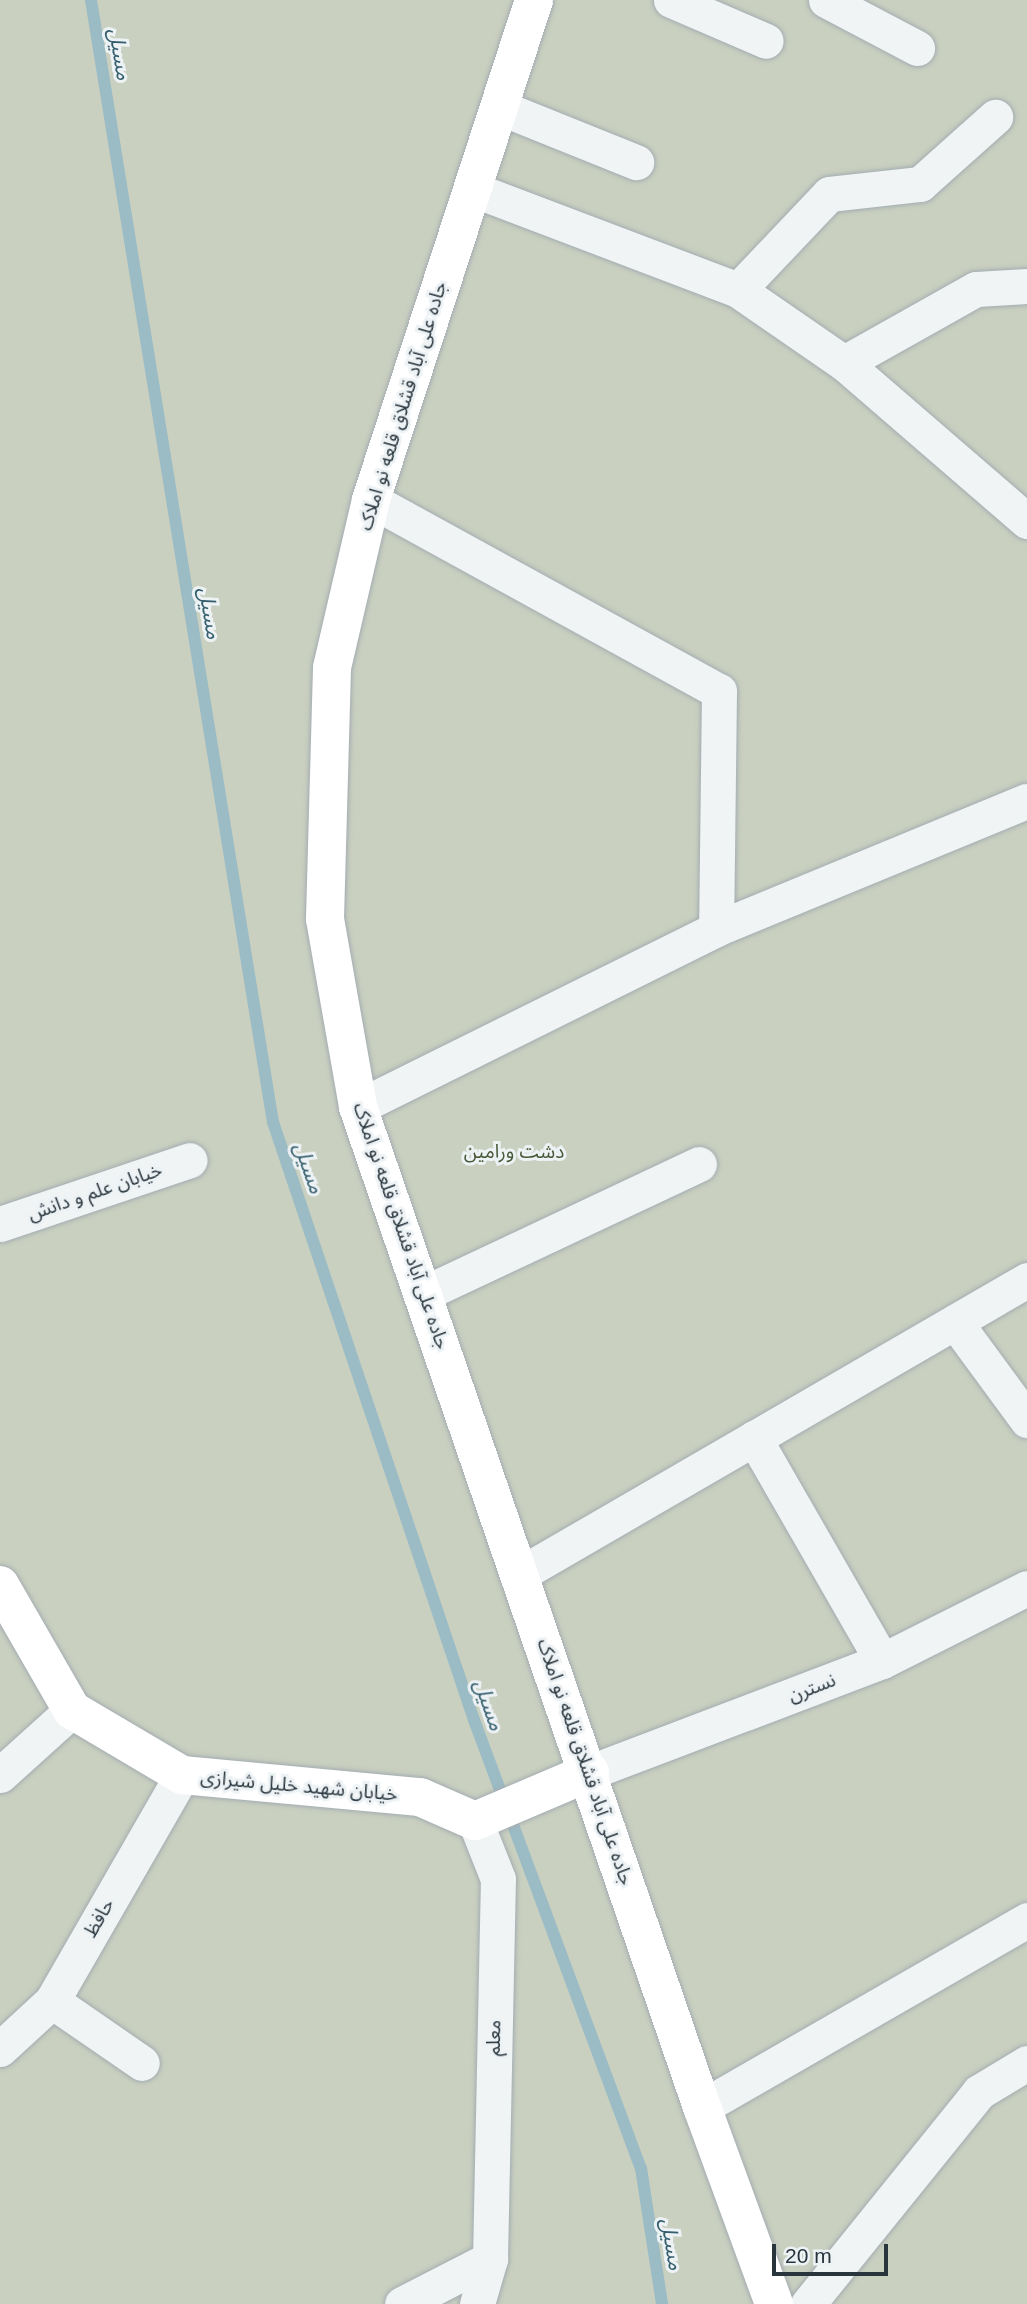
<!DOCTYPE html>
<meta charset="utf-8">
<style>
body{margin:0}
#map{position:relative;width:1027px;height:2304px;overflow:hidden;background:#dee4e7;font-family:Helvetica,"Noto Sans Arabic",sans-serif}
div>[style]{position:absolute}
.green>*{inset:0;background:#c9d0c0;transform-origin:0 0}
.stream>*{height:12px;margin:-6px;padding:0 6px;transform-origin:6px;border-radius:6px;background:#9bbbc5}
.roads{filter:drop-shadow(0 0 2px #a4acb1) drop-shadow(0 0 2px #a4acb1)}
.street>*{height:35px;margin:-17.5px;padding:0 17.5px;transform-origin:17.5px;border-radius:17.5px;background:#f0f4f5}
.secondary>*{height:38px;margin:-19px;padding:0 19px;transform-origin:19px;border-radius:19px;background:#fff}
span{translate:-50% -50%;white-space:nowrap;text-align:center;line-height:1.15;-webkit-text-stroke:6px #edf2f5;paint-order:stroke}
.street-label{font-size:19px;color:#28353d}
.park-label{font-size:19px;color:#465836}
.water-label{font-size:21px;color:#355f6e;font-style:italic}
.scale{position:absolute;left:772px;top:2244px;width:116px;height:32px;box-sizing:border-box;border:4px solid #28353d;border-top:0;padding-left:9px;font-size:21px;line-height:24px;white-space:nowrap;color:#28353d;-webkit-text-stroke:5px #edf2f5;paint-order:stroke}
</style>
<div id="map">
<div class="green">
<i style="left:0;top:0;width:1027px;height:2304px"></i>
</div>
<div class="stream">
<i style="left:91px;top:0;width:1137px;rotate:80.79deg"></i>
<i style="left:273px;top:1122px;width:631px;rotate:71.42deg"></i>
<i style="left:474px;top:1720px;width:478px;rotate:69.6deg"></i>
<i style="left:641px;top:2168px;width:138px;rotate:81.2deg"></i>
</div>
<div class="roads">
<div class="street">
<i style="left:671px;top:0;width:103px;rotate:23.3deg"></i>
<i style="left:826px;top:0;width:103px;rotate:27.8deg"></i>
<i style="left:499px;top:107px;width:148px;rotate:21.9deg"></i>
<i style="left:472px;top:189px;width:285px;rotate:20.8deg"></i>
<i style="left:738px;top:290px;width:129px;rotate:34.6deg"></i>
<i style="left:844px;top:363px;width:242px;rotate:40.8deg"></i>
<i style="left:738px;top:290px;width:132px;rotate:-46.5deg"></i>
<i style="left:829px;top:194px;width:92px;rotate:-6.3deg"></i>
<i style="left:920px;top:184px;width:101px;rotate:-41.8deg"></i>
<i style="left:844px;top:363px;width:151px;rotate:-29.3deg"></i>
<i style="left:976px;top:289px;width:51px;rotate:-3.4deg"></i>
<i style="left:371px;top:500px;width:397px;rotate:28.8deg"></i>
<i style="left:719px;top:691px;width:238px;rotate:90.7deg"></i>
<i style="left:358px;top:1107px;width:400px;rotate:-26.4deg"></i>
<i style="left:716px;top:929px;width:336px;rotate:-22.4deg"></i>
<i style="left:0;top:1224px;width:200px;rotate:-18.6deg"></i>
<i style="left:423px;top:1294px;width:305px;rotate:-25.2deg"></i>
<i style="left:955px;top:1322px;width:122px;rotate:53.7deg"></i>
<i style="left:754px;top:1438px;width:257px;rotate:60.1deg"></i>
<i style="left:520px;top:1574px;width:586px;rotate:-30.11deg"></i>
<i style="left:590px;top:1772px;width:312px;rotate:-20.8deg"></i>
<i style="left:882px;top:1661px;width:162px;rotate:-26.7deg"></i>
<i style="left:0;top:1775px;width:97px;rotate:-42.1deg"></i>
<i style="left:52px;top:2001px;width:109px;rotate:34.6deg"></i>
<i style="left:0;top:2049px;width:71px;rotate:-42.7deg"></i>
<i style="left:52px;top:2001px;width:261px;rotate:-60.1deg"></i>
<i style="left:702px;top:2107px;width:375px;rotate:-29.9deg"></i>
<i style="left:402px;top:2304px;width:99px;rotate:-27.1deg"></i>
<i style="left:490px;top:2259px;width:380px;rotate:-88.8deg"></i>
<i style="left:498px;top:1879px;width:62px;rotate:-111.6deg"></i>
<i style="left:477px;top:2304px;width:47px;rotate:-73.9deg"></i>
<i style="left:808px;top:2304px;width:272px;rotate:-51.1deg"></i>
<i style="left:979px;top:2092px;width:56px;rotate:-31.1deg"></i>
</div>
<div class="secondary">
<i style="left:534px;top:0;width:526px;rotate:108.06deg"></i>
<i style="left:371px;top:500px;width:172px;rotate:103.1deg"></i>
<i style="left:332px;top:668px;width:251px;rotate:91.6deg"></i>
<i style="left:325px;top:919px;width:191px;rotate:80deg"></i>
<i style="left:358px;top:1107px;width:1058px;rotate:71.02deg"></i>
<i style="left:702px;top:2107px;width:210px;rotate:69.9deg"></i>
<i style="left:0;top:1585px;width:144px;rotate:60.1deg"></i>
<i style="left:72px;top:1710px;width:128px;rotate:30.6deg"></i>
<i style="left:182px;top:1775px;width:239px;rotate:5.3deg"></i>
<i style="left:420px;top:1797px;width:60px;rotate:23.6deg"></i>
<i style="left:475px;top:1821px;width:125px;rotate:-23.1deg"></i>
</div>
</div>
<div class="street-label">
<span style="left:403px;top:406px;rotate:-73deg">جاده علی آباد قشلاق قلعه نو املاک</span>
<span style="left:95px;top:1192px;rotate:-19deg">خیابان علم و دانش</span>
<span style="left:401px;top:1226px;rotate:71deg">جاده علی آباد قشلاق قلعه نو املاک</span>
<span style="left:812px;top:1688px;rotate:-21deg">نسترن</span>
<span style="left:585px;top:1762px;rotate:71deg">جاده علی آباد قشلاق قلعه نو املاک</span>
<span style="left:299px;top:1786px;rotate:5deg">خیابان شهید خلیل شیرازی</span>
<span style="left:99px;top:1918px;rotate:-60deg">حافظ</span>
<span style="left:494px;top:2038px;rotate:-89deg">معلم</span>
</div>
<div class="park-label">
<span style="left:514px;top:1152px">دشت ورامین</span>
</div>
<div class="water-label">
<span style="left:120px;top:54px;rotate:81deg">مسیل</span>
<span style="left:210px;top:613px;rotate:81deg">مسیل</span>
<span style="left:309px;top:1168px;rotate:71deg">مسیل</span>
<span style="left:489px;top:1705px;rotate:71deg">مسیل</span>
<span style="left:672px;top:2244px;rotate:81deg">مسیل</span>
</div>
<div class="scale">20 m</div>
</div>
